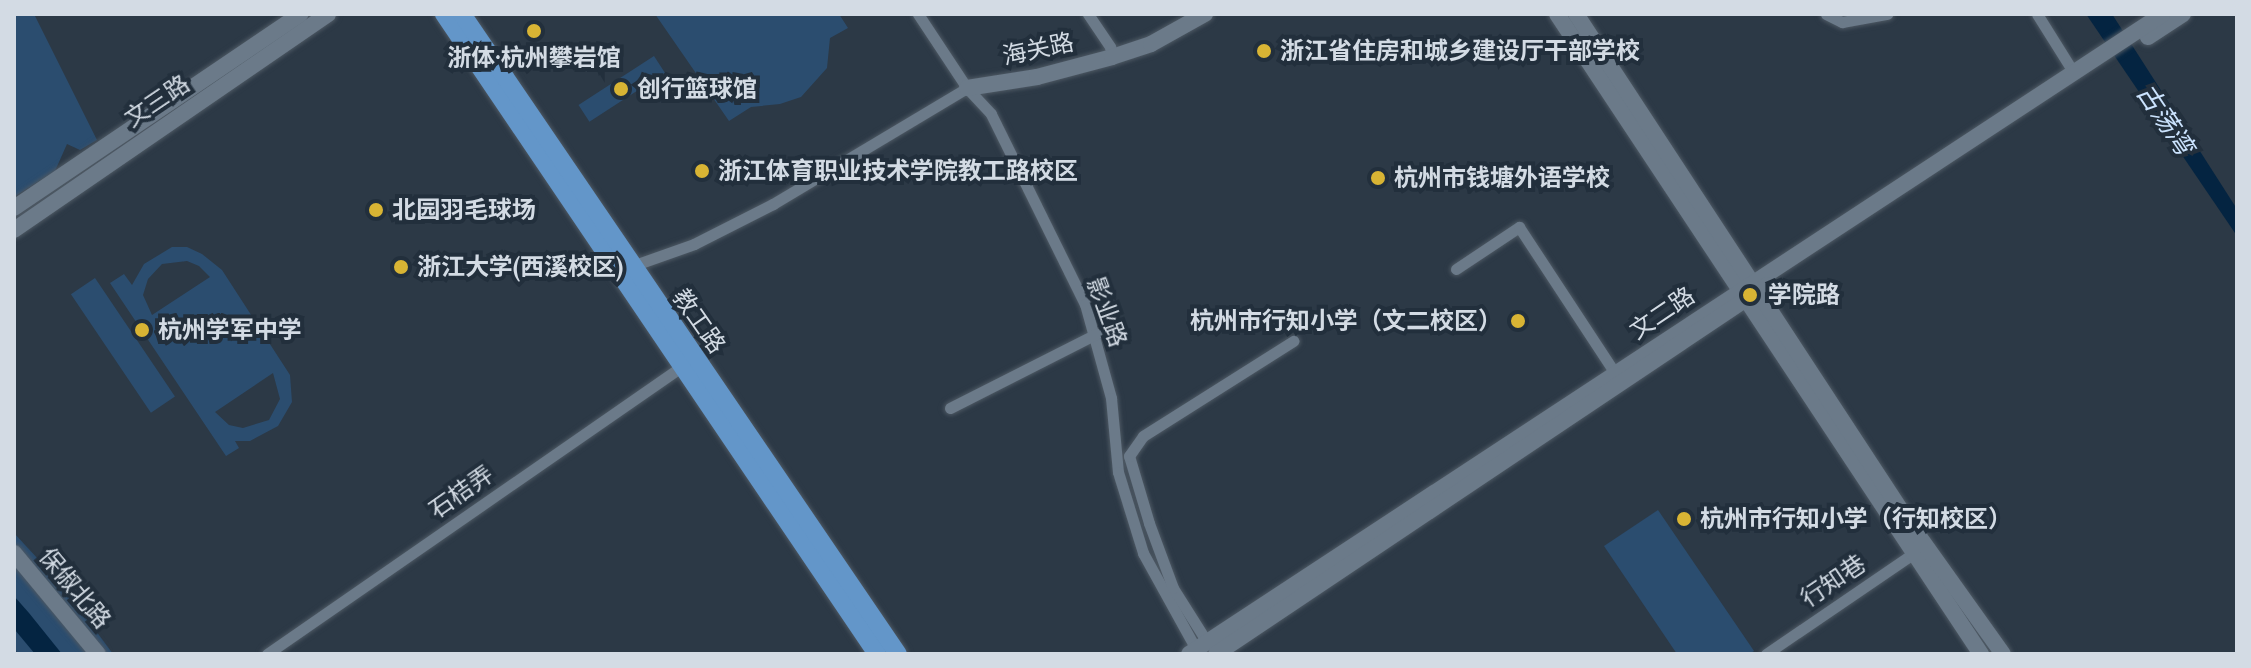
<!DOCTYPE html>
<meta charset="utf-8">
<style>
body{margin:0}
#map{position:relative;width:2251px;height:668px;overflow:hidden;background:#2c3946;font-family:Lora,"Noto Sans SC",serif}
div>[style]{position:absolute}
.green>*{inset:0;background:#2b4d6f;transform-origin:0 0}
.water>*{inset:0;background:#042441}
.roads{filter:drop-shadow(0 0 2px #4d5863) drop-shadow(0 0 2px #4d5863)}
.street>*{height:11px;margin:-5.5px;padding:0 5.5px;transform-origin:5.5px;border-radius:5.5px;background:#6b7a89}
.secondary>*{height:16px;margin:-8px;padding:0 8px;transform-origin:8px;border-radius:8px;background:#6b7a89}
.primary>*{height:18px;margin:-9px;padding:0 9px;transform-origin:9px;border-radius:9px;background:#6396c9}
.dots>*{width:22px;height:22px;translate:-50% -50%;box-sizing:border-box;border:4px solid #222f3c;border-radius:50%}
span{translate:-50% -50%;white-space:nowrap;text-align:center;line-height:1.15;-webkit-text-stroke:8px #222f3c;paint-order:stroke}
.street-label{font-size:24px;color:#d3dbe4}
.poi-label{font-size:24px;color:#d3dbe4;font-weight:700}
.left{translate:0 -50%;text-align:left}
.right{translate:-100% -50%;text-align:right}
.water-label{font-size:26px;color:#cbe3fe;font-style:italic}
.frame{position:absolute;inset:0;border:16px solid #d3dbe4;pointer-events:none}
</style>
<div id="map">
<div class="green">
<i style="clip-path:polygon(14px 14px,34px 14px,97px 140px,80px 150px,67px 144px,55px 171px,14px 197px)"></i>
<i style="clip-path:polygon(655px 14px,839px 14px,848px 28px,830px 38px,827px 68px,801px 97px,780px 104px,751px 107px,729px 121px)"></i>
<i style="left:654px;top:56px;width:20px;height:90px;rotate:57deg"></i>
<i style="clip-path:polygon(evenodd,172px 247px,187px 247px,202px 254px,222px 270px,290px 375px,292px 402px,278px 426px,250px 441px,235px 441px,239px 448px,226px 456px,110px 283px,124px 274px,132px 285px,144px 264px,172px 247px,187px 261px,199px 266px,210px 277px,152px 315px,143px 295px,148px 279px,162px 264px,187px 261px,172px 247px,273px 373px,280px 399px,269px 420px,243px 428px,229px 425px,215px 412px,273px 373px)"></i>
<i style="left:95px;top:278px;width:143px;height:29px;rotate:56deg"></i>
<i style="clip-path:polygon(1658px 510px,1754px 651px,1749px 654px,1677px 654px,1604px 546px)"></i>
<i style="clip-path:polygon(14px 533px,61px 584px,113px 654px,18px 654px,14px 648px)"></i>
</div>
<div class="water">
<i style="clip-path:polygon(2086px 14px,2112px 14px,2237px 209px,2237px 236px)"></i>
<i style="clip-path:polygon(14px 596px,29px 613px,62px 654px,35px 654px,15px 630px)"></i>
</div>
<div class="roads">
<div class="street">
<i style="left:918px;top:14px;width:89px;rotate:56.5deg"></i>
<i style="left:967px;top:88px;width:35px;rotate:47deg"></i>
<i style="left:991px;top:114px;width:212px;rotate:63.7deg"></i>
<i style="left:1085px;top:304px;width:98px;rotate:74.5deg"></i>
<i style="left:1111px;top:398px;width:74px;rotate:84.6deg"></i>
<i style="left:1118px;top:472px;width:85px;rotate:72.8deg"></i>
<i style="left:1143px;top:553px;width:110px;rotate:61.1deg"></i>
<i style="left:1088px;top:14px;width:40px;rotate:56deg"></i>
<i style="left:1110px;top:47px;width:10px;rotate:79deg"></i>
<i style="left:1826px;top:14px;width:18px;rotate:27deg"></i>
<i style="left:1842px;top:22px;width:46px;rotate:-10.1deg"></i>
<i style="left:2037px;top:14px;width:70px;rotate:57.9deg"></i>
<i style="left:632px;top:266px;width:66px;rotate:-19.5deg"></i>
<i style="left:694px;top:244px;width:89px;rotate:-26.9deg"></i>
<i style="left:773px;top:204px;width:226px;rotate:-30.9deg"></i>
<i style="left:1456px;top:269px;width:76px;rotate:-33.7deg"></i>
<i style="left:1519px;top:227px;width:175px;rotate:56.7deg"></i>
<i style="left:950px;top:408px;width:164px;rotate:-26.9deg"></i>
<i style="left:1207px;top:642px;width:64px;rotate:-122.2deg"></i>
<i style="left:1173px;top:588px;width:69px;rotate:-110.3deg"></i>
<i style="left:1149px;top:523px;width:70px;rotate:-106.6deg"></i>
<i style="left:1129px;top:456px;width:24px;rotate:-55deg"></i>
<i style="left:1143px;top:436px;width:178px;rotate:-32.3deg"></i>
<i style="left:267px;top:654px;width:504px;rotate:-34.73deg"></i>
<i style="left:1766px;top:654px;width:183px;rotate:-34.3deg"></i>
</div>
<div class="secondary">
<i style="left:1557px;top:14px;width:768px;rotate:56.48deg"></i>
<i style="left:1576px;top:14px;width:606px;rotate:56.78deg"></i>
<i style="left:1908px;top:521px;width:163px;rotate:54.5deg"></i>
<i style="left:2148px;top:37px;width:42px;rotate:-33.3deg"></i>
<i style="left:967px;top:88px;width:71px;rotate:-8.9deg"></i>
<i style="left:1037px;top:77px;width:78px;rotate:-14.9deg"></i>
<i style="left:1112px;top:57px;width:41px;rotate:-18.4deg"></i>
<i style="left:1151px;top:44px;width:62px;rotate:-29.1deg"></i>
<i style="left:14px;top:208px;width:346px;rotate:-34.1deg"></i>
<i style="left:14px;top:230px;width:381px;rotate:-34.5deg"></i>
<i style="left:14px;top:553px;width:131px;rotate:50.3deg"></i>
<i style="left:1189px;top:654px;width:1165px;rotate:-33.31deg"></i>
<i style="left:1216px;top:654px;width:663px;rotate:-33.81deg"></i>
</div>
<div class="primary">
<i style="left:444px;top:14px;width:773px;rotate:55.92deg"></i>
<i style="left:462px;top:14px;width:774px;rotate:55.74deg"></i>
</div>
</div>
<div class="dots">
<i style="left:534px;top:31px;background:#d8b434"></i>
<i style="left:1264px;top:51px;background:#d8b434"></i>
<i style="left:621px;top:89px;background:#d8b434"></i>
<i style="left:702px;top:171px;background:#d8b434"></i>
<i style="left:1378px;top:178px;background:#d8b434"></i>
<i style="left:376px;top:210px;background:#d8b434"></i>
<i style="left:401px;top:267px;background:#d8b434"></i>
<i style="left:1750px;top:295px;background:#d8b434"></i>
<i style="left:1518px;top:321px;background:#d8b434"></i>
<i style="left:142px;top:330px;background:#d8b434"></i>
<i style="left:1684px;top:519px;background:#d8b434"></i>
</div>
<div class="street-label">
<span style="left:1038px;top:49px;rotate:-12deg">海关路</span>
<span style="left:157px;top:101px;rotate:-34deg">文三路</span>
<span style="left:1107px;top:312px;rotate:70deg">影业路</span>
<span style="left:1662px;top:313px;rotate:-34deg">文二路</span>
<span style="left:699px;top:321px;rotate:55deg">教工路</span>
<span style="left:461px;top:492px;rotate:-35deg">石桔弄</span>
<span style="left:1833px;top:581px;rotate:-34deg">行知巷</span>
<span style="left:75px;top:588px;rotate:50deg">保俶北路</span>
</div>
<div class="poi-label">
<span class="left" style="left:1280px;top:51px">浙江省住房和城乡建设厅干部学校</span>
<span style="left:534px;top:58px">浙体·杭州攀岩馆</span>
<span class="left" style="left:637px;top:89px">创行篮球馆</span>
<span class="left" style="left:718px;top:171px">浙江体育职业技术学院教工路校区</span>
<span class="left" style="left:1394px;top:178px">杭州市钱塘外语学校</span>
<span class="left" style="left:392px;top:210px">北园羽毛球场</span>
<span class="left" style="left:417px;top:267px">浙江大学(西溪校区)</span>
<span class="left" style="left:1768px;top:295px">学院路</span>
<span class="right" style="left:1502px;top:321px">杭州市行知小学（文二校区）</span>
<span class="left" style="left:158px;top:330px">杭州学军中学</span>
<span class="left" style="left:1700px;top:519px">杭州市行知小学（行知校区）</span>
</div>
<div class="water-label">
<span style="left:2165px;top:119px;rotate:56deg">古荡湾</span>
</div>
<div class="frame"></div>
</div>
